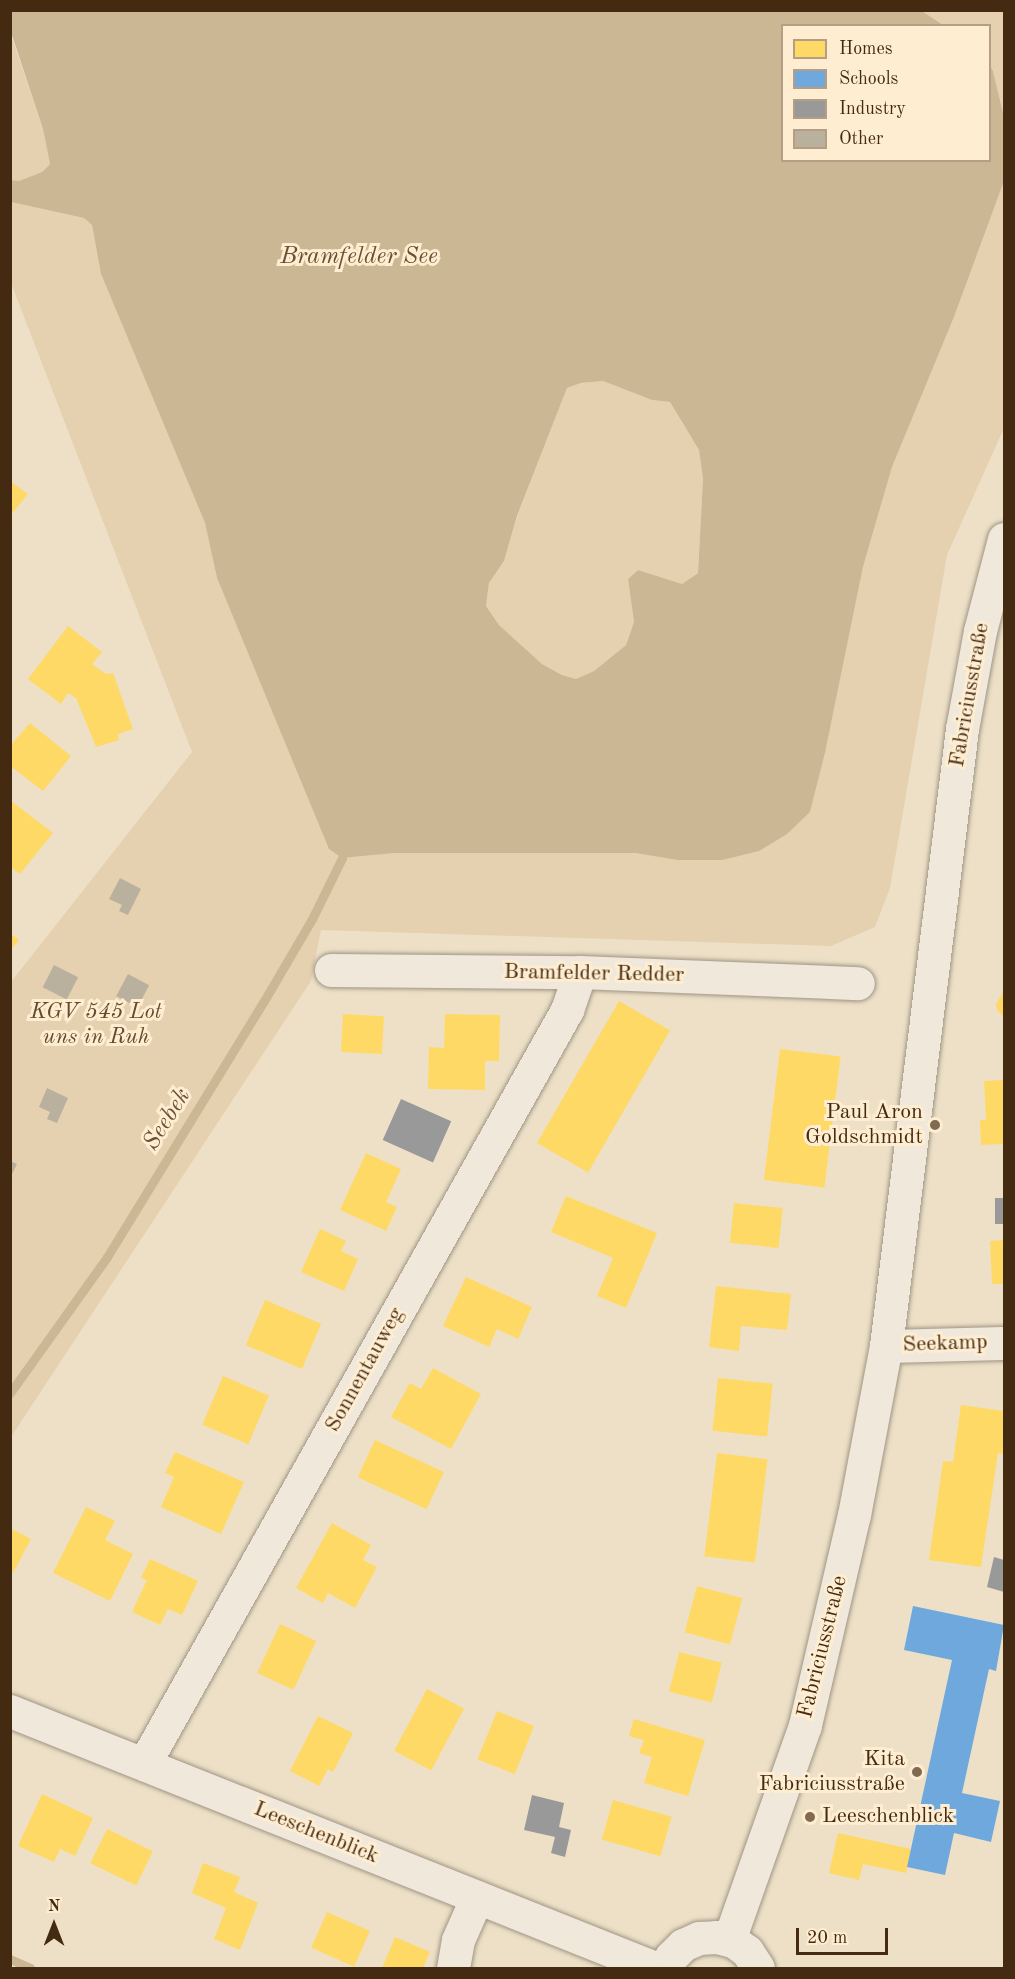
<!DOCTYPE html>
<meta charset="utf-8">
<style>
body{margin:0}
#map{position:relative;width:1015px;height:1979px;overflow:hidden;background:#ede0c7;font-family:"Old Standard TT",serif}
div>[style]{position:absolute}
.green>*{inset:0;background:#e5d1af}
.water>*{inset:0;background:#ccb795}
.homes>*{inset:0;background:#ffd966;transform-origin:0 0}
.schools>*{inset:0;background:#6fa8dc}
.industry>*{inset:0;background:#999;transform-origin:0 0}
.stream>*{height:9px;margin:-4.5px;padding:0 4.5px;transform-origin:4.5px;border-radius:4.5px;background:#ccb795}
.building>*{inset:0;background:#bab09e;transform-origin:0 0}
.roads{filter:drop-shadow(0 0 2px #a09584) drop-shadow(0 0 2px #a09584)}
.minor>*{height:33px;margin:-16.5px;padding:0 16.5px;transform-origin:16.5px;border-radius:16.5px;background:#efe8db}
.dots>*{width:16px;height:16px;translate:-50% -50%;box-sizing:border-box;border:3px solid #feedd0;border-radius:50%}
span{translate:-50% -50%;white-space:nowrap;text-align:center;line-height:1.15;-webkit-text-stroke:6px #feedd0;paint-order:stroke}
.street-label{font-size:22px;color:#452a12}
.park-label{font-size:22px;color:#64492d;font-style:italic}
.poi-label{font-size:22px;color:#452a12}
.right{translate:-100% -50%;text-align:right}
.left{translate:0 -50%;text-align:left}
.water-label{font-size:24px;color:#694f33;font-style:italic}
.frame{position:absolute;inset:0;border:12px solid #452a12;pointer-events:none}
.legend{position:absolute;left:781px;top:24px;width:210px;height:138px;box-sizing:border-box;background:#feedd0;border:2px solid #b49f84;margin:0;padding:8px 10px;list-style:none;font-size:18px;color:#452a12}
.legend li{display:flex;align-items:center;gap:12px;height:30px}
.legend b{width:30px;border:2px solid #b49f84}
.north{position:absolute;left:24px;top:1895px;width:60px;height:60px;-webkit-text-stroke:4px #feedd0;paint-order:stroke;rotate:0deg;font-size:16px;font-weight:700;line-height:24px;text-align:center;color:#452a12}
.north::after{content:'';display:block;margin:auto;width:21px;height:27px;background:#452a12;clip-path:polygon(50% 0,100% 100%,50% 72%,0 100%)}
.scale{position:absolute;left:796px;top:1928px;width:92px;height:27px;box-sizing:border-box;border:3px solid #452a12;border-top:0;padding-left:8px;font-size:18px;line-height:21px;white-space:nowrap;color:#452a12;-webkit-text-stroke:4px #feedd0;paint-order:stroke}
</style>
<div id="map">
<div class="green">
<i style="clip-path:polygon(922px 11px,1004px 11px,1004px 117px,993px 71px,990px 66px,990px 26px,943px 25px)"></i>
<i style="clip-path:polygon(10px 32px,43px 129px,50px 164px,42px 172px,19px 181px,11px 180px)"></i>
<i style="clip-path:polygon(1004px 181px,1004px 428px,947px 555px,890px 888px,875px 927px,831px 946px,321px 930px,311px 981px,11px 1437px,11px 982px,192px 752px,11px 283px,11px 202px,84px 218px,92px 225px,101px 274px,205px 523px,217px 578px,301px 777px,323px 834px,342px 858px,395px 853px,635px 853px,677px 860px,722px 860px,810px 812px,825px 753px,863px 567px,892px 467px,954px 317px)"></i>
<i style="clip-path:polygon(603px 381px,652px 400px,670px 402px,699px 450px,703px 479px,698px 573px,682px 584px,638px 570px,628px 579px,634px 622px,626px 645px,594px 671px,576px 679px,562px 675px,542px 664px,499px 625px,486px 606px,489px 583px,504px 561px,517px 517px,567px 388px,581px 383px)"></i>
</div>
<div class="water">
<i style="clip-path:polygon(evenodd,922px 11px,943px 25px,782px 26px,782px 160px,990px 160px,990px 66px,993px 71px,1004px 117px,1004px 181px,954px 317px,892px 467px,863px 567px,825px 753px,810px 812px,787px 834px,759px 851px,722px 860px,677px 860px,635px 853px,395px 853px,342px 858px,329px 849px,217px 578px,205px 523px,101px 274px,92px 225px,84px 218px,11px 202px,11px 180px,19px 181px,42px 172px,50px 164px,43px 129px,11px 32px,11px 11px,922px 11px,603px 381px,652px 400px,670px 402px,699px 450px,703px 479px,698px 573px,682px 584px,638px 570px,628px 579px,634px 622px,626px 645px,594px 671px,576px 679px,562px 675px,542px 664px,499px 625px,486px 606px,489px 583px,504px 561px,517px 516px,567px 388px,581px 383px,603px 381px)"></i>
</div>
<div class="homes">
<i style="clip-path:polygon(10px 481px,28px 494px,10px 516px)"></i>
<i style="clip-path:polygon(68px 626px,102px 652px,92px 664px,106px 674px,113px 673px,133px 729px,118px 734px,119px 740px,96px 747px,76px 698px,68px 693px,61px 704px,28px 679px)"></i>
<i style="clip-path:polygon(30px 723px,71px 756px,43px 791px,10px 766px,10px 746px)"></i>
<i style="clip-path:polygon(10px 800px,53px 833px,20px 874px,10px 867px)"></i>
<i style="clip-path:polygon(10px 933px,19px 940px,10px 951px)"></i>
<i style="clip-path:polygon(1004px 991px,1004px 1017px,997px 1010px,996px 1004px)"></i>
<i style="left:619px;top:1001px;width:59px;height:164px;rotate:30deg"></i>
<i style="left:343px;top:1014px;width:41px;height:38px;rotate:3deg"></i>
<i style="clip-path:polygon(445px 1014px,500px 1015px,499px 1061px,485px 1061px,485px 1090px,428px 1089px,429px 1047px,444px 1048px)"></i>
<i style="left:780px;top:1049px;width:61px;height:132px;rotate:7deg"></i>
<i style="clip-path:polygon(1004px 1080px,1004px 1144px,981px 1145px,980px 1120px,986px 1120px,984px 1081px)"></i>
<i style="clip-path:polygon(366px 1153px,401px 1169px,386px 1202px,397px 1207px,386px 1231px,340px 1210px)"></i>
<i style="clip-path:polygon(566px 1196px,657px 1233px,626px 1308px,597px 1296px,613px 1258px,551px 1232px)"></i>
<i style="left:734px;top:1203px;width:49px;height:40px;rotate:6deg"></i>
<i style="clip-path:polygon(320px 1229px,346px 1241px,341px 1251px,358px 1259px,344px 1291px,301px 1272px)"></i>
<i style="clip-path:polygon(1004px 1240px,1004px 1284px,992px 1284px,990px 1241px)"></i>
<i style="clip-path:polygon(466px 1277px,532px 1307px,518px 1339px,497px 1329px,489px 1347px,443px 1326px)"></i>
<i style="clip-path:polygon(716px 1286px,791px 1294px,787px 1330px,741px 1326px,739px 1351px,709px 1347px)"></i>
<i style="left:265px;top:1300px;width:61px;height:49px;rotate:23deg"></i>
<i style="clip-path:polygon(433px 1368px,481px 1394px,451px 1449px,391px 1417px,410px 1383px,421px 1389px)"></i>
<i style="left:223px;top:1376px;width:50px;height:53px;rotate:23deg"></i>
<i style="left:718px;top:1378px;width:55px;height:53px;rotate:6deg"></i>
<i style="clip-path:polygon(961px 1405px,1004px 1411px,1004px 1454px,998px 1453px,981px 1567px,929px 1560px,943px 1461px,953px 1462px)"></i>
<i style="left:375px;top:1440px;width:76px;height:41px;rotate:25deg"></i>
<i style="clip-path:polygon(175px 1452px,244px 1482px,221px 1534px,161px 1507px,174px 1477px,165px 1473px)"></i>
<i style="left:717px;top:1453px;width:51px;height:104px;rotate:7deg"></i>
<i style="clip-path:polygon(86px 1507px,115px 1521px,105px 1540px,133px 1554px,110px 1601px,53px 1573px)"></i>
<i style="clip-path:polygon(332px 1523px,371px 1545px,363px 1560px,377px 1567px,355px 1608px,328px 1593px,323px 1603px,296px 1588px)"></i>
<i style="clip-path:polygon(10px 1528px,31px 1539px,13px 1573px,10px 1571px)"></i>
<i style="clip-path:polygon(150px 1559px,198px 1581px,182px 1615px,168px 1609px,160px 1625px,132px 1612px,147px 1580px,141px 1578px)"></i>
<i style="left:697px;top:1586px;width:47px;height:48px;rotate:15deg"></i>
<i style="left:280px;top:1624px;width:40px;height:54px;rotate:25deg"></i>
<i style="left:679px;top:1652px;width:44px;height:41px;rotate:14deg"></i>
<i style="left:427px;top:1689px;width:42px;height:70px;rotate:28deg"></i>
<i style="left:497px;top:1711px;width:40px;height:52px;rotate:22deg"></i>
<i style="clip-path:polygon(318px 1716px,353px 1733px,333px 1772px,328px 1769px,319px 1786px,290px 1771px)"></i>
<i style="clip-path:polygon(634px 1719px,705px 1740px,688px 1796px,644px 1783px,652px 1757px,639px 1753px,644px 1740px,629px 1736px)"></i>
<i style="clip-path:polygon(42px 1794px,93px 1818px,75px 1856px,60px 1849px,54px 1862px,18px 1846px)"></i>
<i style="left:613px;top:1800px;width:61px;height:41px;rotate:16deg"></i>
<i style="left:107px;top:1829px;width:51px;height:38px;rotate:26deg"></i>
<i style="clip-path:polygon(838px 1833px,911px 1849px,906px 1873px,863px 1864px,859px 1880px,829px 1873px)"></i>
<i style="clip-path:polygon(203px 1863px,240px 1877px,234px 1892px,258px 1903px,240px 1950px,214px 1939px,226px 1908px,192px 1893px)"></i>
<i style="left:327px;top:1912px;width:47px;height:39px;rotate:24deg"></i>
<i style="clip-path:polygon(395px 1937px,430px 1952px,423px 1968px,382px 1968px)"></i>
</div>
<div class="schools">
<i style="clip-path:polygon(913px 1606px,1004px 1625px,996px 1671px,989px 1669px,962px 1793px,1000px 1801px,991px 1842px,954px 1833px,945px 1875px,907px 1867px,952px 1660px,904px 1650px)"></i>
</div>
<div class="industry">
<i style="left:401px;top:1099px;width:55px;height:45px;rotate:24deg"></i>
<i style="left:995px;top:1198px;width:9px;height:26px"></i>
<i style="clip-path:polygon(994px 1557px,1004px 1560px,1004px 1592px,987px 1587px)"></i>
<i style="clip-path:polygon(532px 1795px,564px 1803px,559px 1827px,571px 1830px,565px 1857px,551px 1853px,555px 1837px,524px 1830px)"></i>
</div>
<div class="stream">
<i style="left:10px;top:1393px;width:167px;rotate:-54.5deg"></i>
<i style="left:107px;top:1257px;width:300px;rotate:-58.5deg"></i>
<i style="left:264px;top:1001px;width:95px;rotate:-59.7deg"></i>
<i style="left:312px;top:919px;width:68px;rotate:-63.8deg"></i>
<i style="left:10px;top:1959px;width:22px;rotate:24deg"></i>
</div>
<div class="building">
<i style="clip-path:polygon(120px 878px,141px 889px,128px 915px,119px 911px,122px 905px,109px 899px)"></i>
<i style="left:54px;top:965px;width:27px;height:25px;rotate:27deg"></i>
<i style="left:128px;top:974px;width:24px;height:25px;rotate:28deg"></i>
<i style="clip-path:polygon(47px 1088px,68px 1098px,57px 1123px,47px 1119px,50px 1112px,39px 1107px)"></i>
<i style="clip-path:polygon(10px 1161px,17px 1164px,10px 1178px)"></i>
</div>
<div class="roads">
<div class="minor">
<i style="left:331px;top:970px;width:249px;rotate:0.5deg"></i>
<i style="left:580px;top:972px;width:278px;rotate:2.3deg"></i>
<i style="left:886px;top:1346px;width:118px;rotate:-1.5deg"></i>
<i style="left:10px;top:1711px;width:694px;rotate:21.72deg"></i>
<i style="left:144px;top:1764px;width:865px;rotate:-60.71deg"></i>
<i style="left:567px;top:1010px;width:40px;rotate:-71.1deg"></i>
<i style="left:729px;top:1940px;width:228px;rotate:-70.5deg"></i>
<i style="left:805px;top:1725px;width:216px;rotate:-76.9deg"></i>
<i style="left:854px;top:1515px;width:172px;rotate:-79.3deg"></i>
<i style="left:886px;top:1346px;width:622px;rotate:-82.98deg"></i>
<i style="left:962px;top:729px;width:100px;rotate:-79.6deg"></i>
<i style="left:980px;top:631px;width:95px;rotate:-75.4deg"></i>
<i style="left:453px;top:1968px;width:28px;rotate:-80deg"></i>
<i style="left:458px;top:1940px;width:47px;rotate:-66.2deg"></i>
<i style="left:664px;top:1968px;width:13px;rotate:-58deg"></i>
<i style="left:671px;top:1957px;width:17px;rotate:-45deg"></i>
<i style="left:683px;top:1945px;width:17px;rotate:-24deg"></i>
<i style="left:699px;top:1938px;width:17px;rotate:-3deg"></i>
<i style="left:716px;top:1937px;width:17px;rotate:13deg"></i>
<i style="left:733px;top:1941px;width:17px;rotate:36deg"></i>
<i style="left:747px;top:1951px;width:20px;rotate:57deg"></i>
</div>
</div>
<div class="dots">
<i style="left:935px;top:1125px;background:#806a51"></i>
<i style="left:917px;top:1772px;background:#806a51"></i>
<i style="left:810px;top:1817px;background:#806a51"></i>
</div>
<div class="street-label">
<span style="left:970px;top:695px;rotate:-80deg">Fabriciusstraße</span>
<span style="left:594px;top:974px;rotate:1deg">Bramfelder Redder</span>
<span style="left:945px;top:1344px;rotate:-2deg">Seekamp</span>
<span style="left:365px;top:1370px;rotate:-61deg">Sonnentauweg</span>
<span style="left:823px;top:1647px;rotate:-76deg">Fabriciusstraße</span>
<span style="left:316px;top:1833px;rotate:22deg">Leeschenblick</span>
</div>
<div class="park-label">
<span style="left:96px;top:1025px">KGV 545 Lot<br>uns in Ruh</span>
</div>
<div class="poi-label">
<span class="right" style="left:923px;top:1125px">Paul Aron<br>Goldschmidt</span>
<span class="right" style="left:905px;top:1772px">Kita<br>Fabriciusstraße</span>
<span class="left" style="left:822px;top:1817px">Leeschenblick</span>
</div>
<div class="water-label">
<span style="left:359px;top:258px">Bramfelder See</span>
<span style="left:168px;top:1120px;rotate:-58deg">Seebek</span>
</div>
<div class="frame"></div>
<ul class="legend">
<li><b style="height:16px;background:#ffd966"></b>Homes</li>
<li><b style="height:16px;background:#6fa8dc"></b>Schools</li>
<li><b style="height:16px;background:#999"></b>Industry</li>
<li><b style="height:16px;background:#bab09e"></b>Other</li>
</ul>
<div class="north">N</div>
<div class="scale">20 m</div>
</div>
